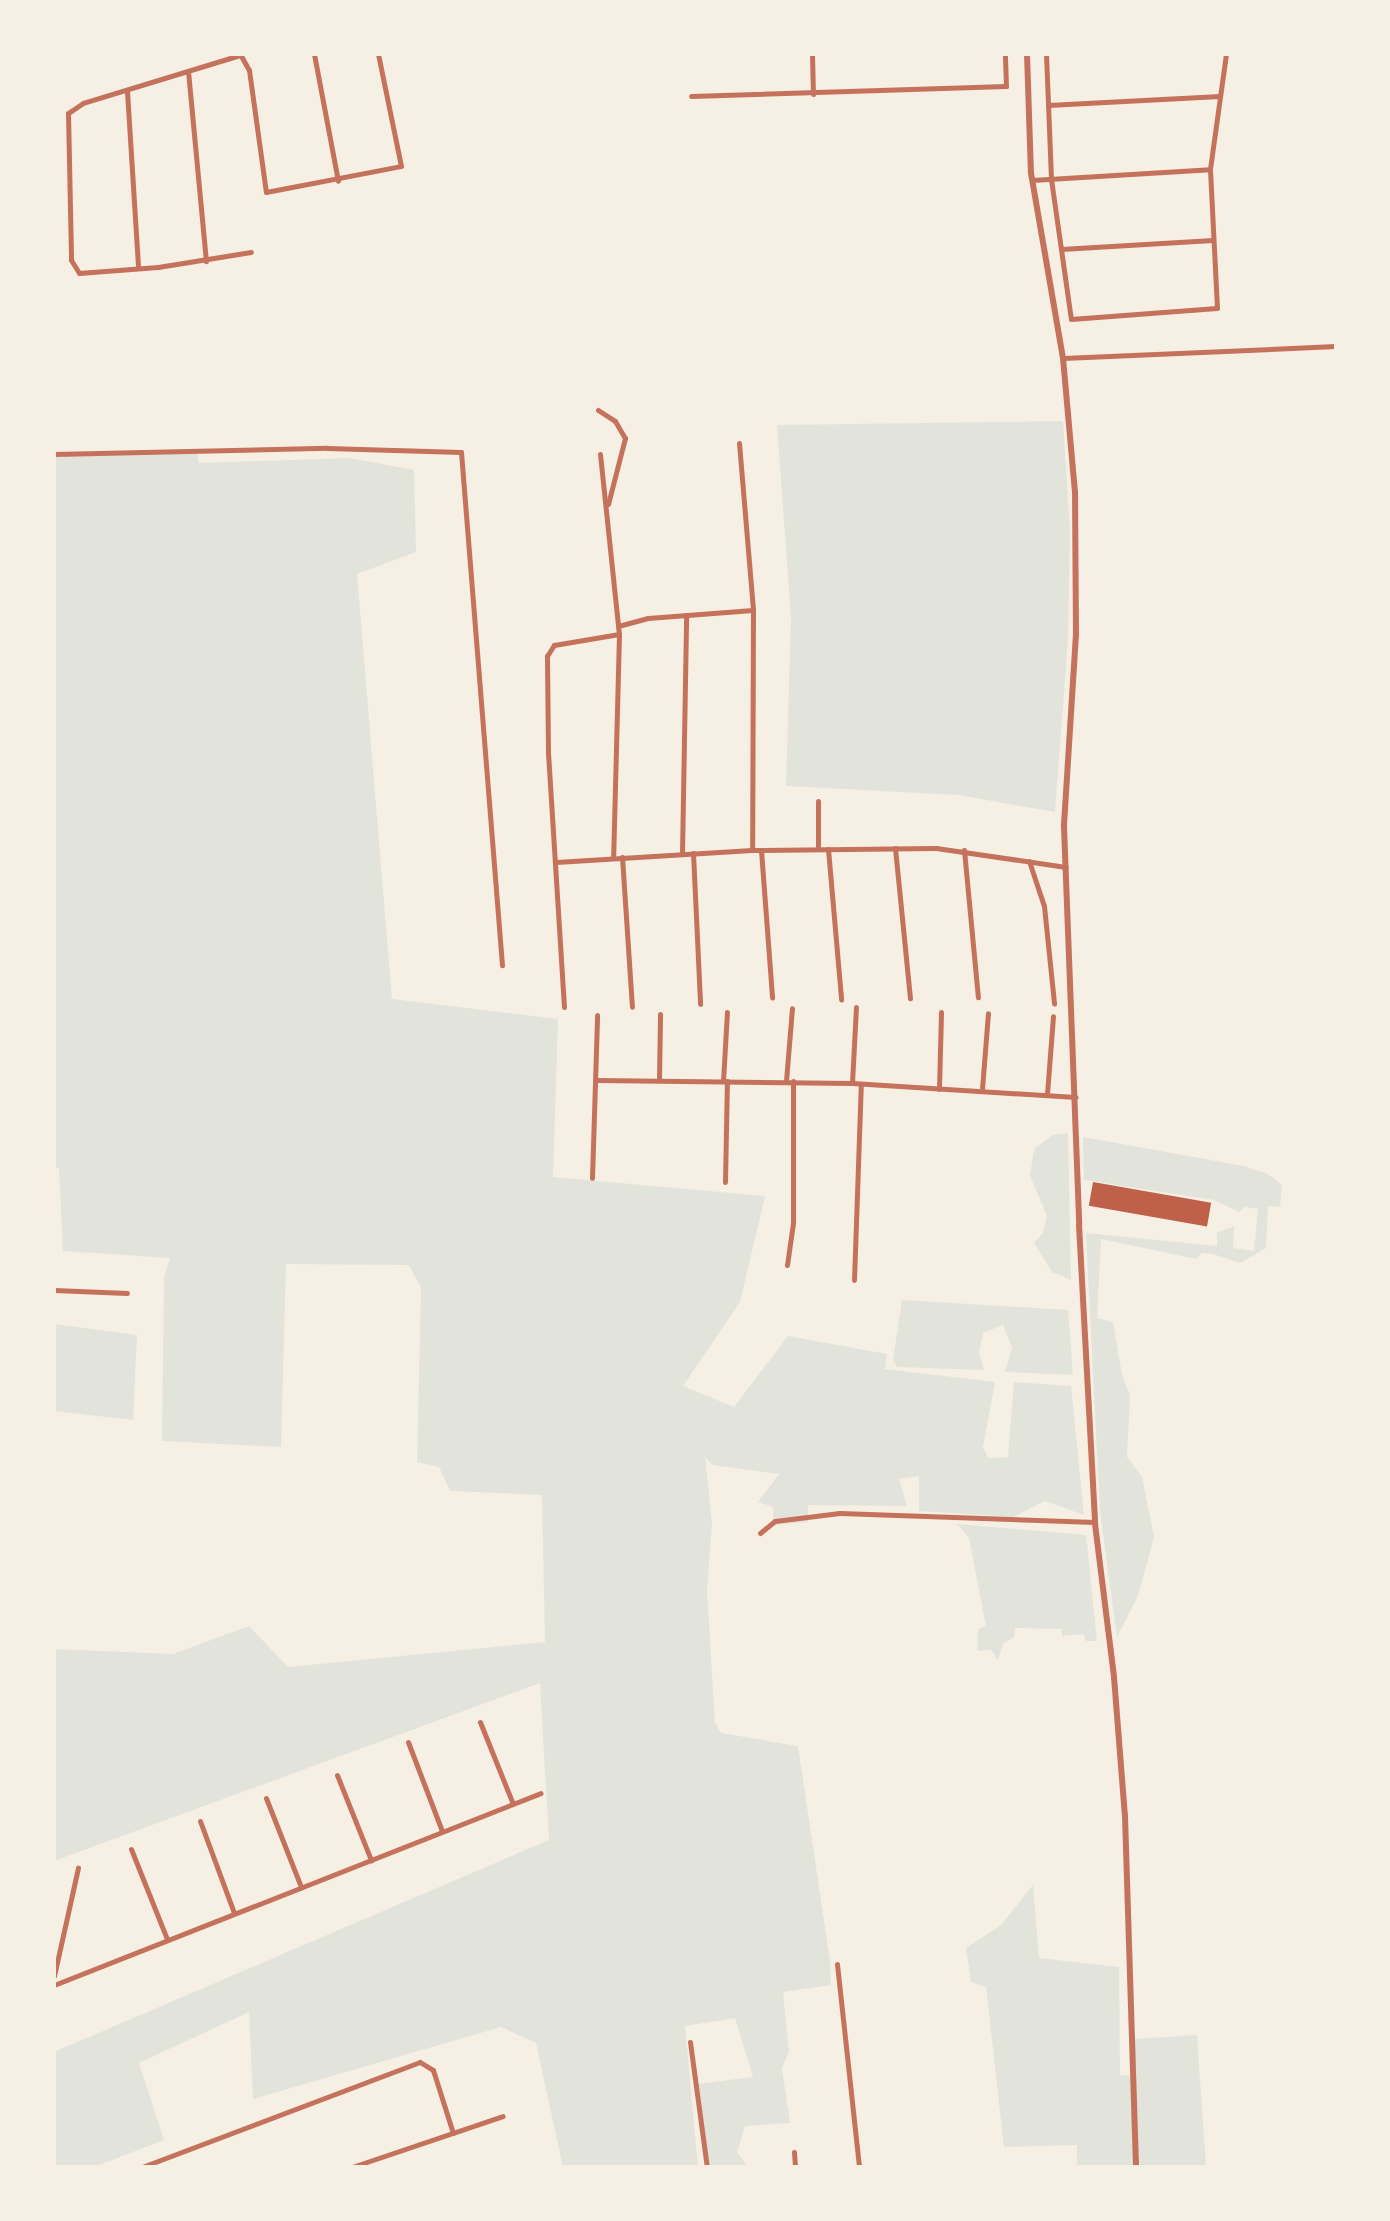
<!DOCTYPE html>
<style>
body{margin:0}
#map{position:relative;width:1390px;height:2221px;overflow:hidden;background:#f6efe4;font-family:Karla,sans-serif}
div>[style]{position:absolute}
.green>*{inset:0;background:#e2e4dc}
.building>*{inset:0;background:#bf614a;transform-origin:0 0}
.minor>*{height:5px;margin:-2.5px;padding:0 2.5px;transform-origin:2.5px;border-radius:2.5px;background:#c5725c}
.tertiary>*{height:6px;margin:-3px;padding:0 3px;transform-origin:3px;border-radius:3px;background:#c5725c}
span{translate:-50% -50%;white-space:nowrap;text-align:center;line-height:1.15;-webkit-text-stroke:6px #f6efe4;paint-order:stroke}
.frame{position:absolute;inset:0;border:56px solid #f6efe4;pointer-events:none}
</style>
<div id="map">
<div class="green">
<i style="clip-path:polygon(1063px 421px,1070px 530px,1068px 640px,1055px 812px,958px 795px,786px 786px,791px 618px,777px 425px)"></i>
<i style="clip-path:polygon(198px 453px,198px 463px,350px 458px,414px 470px,416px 552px,357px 574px,392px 999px,558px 1019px,553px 1177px,765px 1196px,740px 1302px,683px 1386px,734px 1407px,788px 1336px,887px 1354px,885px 1369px,995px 1382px,983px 1447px,988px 1458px,1008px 1457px,1014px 1382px,1071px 1386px,1084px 1515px,1045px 1501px,1013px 1517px,919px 1511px,919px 1476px,899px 1479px,907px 1506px,808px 1505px,808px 1522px,773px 1525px,773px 1507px,758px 1502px,779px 1474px,713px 1465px,705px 1457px,712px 1523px,707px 1591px,715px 1722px,721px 1733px,798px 1746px,830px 1961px,831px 1985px,783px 1992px,789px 2052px,782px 2068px,790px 2123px,745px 2126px,737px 2153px,749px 2167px,709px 2167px,698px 2084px,753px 2077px,735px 2018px,685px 2026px,698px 2167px,563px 2167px,536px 2043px,501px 2027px,253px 2099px,249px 2012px,139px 2063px,164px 2140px,94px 2167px,54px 2167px,54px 2052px,549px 1840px,540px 1683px,54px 1861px,54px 1649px,173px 1654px,249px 1626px,288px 1667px,545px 1642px,542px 1495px,450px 1491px,439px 1467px,417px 1462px,421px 1288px,409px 1265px,286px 1264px,281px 1447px,162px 1441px,164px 1277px,170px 1258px,63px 1251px,59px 1168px,54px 1167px,54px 456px)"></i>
<i style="clip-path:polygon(1068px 1133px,1071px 1280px,1052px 1272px,1034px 1243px,1043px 1233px,1047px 1216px,1030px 1176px,1034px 1149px,1053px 1135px)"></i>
<i style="clip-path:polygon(1083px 1137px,1244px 1166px,1268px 1174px,1282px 1185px,1280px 1207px,1268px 1206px,1266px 1248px,1240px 1263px,1213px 1254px,1202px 1253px,1196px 1259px,1101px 1239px,1097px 1318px,1113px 1322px,1122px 1375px,1130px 1395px,1127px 1457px,1142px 1477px,1154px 1537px,1138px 1596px,1117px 1637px,1100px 1512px,1086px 1233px,1217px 1246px,1217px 1233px,1234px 1226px,1233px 1248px,1254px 1251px,1258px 1209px,1245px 1207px,1239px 1212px,1214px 1200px,1084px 1180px)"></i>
<i style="clip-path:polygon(902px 1300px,1068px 1310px,1073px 1375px,1005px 1372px,1012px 1348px,1003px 1325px,983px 1333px,979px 1353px,984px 1370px,897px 1367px,893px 1360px)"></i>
<i style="clip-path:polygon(54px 1324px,137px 1335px,133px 1420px,54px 1411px)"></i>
<i style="clip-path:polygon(957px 1524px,1086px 1535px,1097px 1641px,1086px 1641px,1083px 1634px,1062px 1636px,1062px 1629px,1015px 1628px,1014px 1637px,1003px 1644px,998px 1660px,991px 1650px,977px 1651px,978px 1629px,986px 1626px,969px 1538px)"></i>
<i style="clip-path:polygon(1033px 1885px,1039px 1958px,1119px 1967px,1120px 2075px,1133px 2076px,1133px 2039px,1197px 2035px,1206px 2167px,1077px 2167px,1077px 2145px,1004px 2147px,986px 1987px,971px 1982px,966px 1948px,1001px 1925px)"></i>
</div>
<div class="building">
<i style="left:1093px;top:1182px;width:120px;height:24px;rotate:10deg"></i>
</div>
<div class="minor">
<i style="left:240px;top:54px;width:18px;rotate:61deg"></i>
<i style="left:249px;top:70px;width:123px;rotate:82.1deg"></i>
<i style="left:266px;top:192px;width:137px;rotate:-10.9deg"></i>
<i style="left:401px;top:166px;width:114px;rotate:-101.6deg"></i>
<i style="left:314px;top:54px;width:129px;rotate:79.3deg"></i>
<i style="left:812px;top:54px;width:40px;rotate:88.6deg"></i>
<i style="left:1046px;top:54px;width:125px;rotate:87.7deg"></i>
<i style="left:1051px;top:179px;width:141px;rotate:81.9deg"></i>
<i style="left:1071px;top:319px;width:146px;rotate:-4.3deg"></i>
<i style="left:1217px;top:308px;width:139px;rotate:-92.9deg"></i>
<i style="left:1210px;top:169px;width:116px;rotate:-82.1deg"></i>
<i style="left:240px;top:55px;width:164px;rotate:163deg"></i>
<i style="left:83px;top:103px;width:18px;rotate:146deg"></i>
<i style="left:68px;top:113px;width:147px;rotate:88.8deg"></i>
<i style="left:71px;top:260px;width:15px;rotate:58deg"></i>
<i style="left:79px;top:273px;width:79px;rotate:-4.3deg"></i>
<i style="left:158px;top:267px;width:94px;rotate:-9.2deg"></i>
<i style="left:188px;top:71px;width:191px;rotate:84.6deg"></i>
<i style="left:127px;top:91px;width:177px;rotate:86.4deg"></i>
<i style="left:691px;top:96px;width:315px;rotate:-1.8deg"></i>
<i style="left:1006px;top:86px;width:32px;rotate:-92deg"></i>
<i style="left:1048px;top:105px;width:172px;rotate:-3deg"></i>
<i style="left:1032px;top:180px;width:178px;rotate:-3.5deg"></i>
<i style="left:1061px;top:249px;width:152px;rotate:-3.4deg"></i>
<i style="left:1063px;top:358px;width:273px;rotate:-2.5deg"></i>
<i style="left:598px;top:410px;width:20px;rotate:33deg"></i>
<i style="left:615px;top:421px;width:20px;rotate:60deg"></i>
<i style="left:625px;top:438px;width:68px;rotate:104.4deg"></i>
<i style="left:739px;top:443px;width:168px;rotate:85.2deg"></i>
<i style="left:753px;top:610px;width:240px;rotate:90.2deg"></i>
<i style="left:54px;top:454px;width:273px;rotate:-1.3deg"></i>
<i style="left:327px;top:448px;width:134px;rotate:1.7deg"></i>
<i style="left:461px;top:452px;width:515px;rotate:85.43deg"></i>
<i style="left:600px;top:454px;width:181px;rotate:84deg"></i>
<i style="left:619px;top:634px;width:224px;rotate:91.5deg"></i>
<i style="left:618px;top:626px;width:31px;rotate:-15deg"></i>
<i style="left:648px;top:618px;width:105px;rotate:-4.4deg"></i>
<i style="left:895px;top:848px;width:151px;rotate:84.3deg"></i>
<i style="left:818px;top:849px;width:48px;rotate:-90deg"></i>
<i style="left:828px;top:849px;width:151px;rotate:85deg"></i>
<i style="left:761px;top:850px;width:148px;rotate:85.7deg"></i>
<i style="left:964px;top:850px;width:148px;rotate:84.6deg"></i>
<i style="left:693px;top:853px;width:151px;rotate:87.3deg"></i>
<i style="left:682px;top:854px;width:239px;rotate:-89deg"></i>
<i style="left:622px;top:857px;width:150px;rotate:86.2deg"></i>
<i style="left:1029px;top:861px;width:47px;rotate:71.6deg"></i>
<i style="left:1044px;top:906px;width:98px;rotate:84.1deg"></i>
<i style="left:556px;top:862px;width:196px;rotate:-3.5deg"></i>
<i style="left:752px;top:850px;width:184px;rotate:-0.6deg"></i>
<i style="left:936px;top:848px;width:131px;rotate:8.3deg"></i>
<i style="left:564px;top:1007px;width:255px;rotate:-93.6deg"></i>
<i style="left:548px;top:753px;width:97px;rotate:-90.6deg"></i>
<i style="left:547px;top:656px;width:13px;rotate:-58deg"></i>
<i style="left:554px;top:645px;width:66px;rotate:-9.6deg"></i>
<i style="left:597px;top:1080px;width:255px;rotate:0.7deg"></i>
<i style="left:852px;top:1083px;width:224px;rotate:3.6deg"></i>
<i style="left:659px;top:1080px;width:66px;rotate:-89.1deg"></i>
<i style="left:723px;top:1081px;width:69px;rotate:-86.7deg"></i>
<i style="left:786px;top:1081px;width:73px;rotate:-85.3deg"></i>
<i style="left:852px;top:1083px;width:76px;rotate:-87deg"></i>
<i style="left:939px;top:1089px;width:77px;rotate:-88.5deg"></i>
<i style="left:982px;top:1089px;width:76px;rotate:-85.5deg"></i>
<i style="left:1047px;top:1094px;width:78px;rotate:-85.6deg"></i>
<i style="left:592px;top:1178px;width:163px;rotate:-88.2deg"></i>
<i style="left:725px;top:1182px;width:101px;rotate:-88.9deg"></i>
<i style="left:787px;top:1265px;width:42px;rotate:-81.9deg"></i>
<i style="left:793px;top:1223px;width:142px;rotate:-90deg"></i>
<i style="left:854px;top:1280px;width:196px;rotate:-88deg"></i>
<i style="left:54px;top:1290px;width:73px;rotate:2.4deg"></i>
<i style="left:760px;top:1533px;width:19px;rotate:-39deg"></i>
<i style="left:775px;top:1521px;width:65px;rotate:-7deg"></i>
<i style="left:840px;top:1513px;width:255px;rotate:2deg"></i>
<i style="left:480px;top:1722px;width:88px;rotate:68.1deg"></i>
<i style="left:408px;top:1742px;width:95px;rotate:69.1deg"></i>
<i style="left:337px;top:1775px;width:92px;rotate:68.2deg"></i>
<i style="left:266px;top:1798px;width:96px;rotate:68.5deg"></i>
<i style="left:200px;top:1821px;width:98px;rotate:69.7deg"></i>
<i style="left:131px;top:1849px;width:97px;rotate:68.2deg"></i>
<i style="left:837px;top:1964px;width:204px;rotate:83.8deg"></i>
<i style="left:54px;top:1976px;width:111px;rotate:-77.5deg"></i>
<i style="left:54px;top:1985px;width:523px;rotate:-21.52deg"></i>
<i style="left:690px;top:2042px;width:126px;rotate:82.3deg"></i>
<i style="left:794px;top:2152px;width:15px;rotate:86deg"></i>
<i style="left:142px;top:2167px;width:297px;rotate:-20.7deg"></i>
<i style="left:420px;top:2062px;width:15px;rotate:32deg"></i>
<i style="left:433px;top:2070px;width:66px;rotate:72.4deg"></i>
<i style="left:352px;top:2167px;width:159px;rotate:-18.7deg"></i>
</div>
<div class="tertiary">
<i style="left:1027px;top:54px;width:119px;rotate:88.1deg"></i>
<i style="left:1031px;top:173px;width:188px;rotate:80.2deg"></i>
<i style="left:1063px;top:358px;width:135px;rotate:84.9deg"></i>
<i style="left:1075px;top:492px;width:142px;rotate:89.6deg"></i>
<i style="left:1076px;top:634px;width:193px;rotate:93.6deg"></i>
<i style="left:1064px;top:827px;width:398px;rotate:87.8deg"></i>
<i style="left:1079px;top:1225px;width:299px;rotate:86.9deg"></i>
<i style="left:1095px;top:1524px;width:154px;rotate:82.9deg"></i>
<i style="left:1114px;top:1677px;width:139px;rotate:85.5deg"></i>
<i style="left:1125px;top:1816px;width:351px;rotate:88.2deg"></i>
</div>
<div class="frame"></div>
</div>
